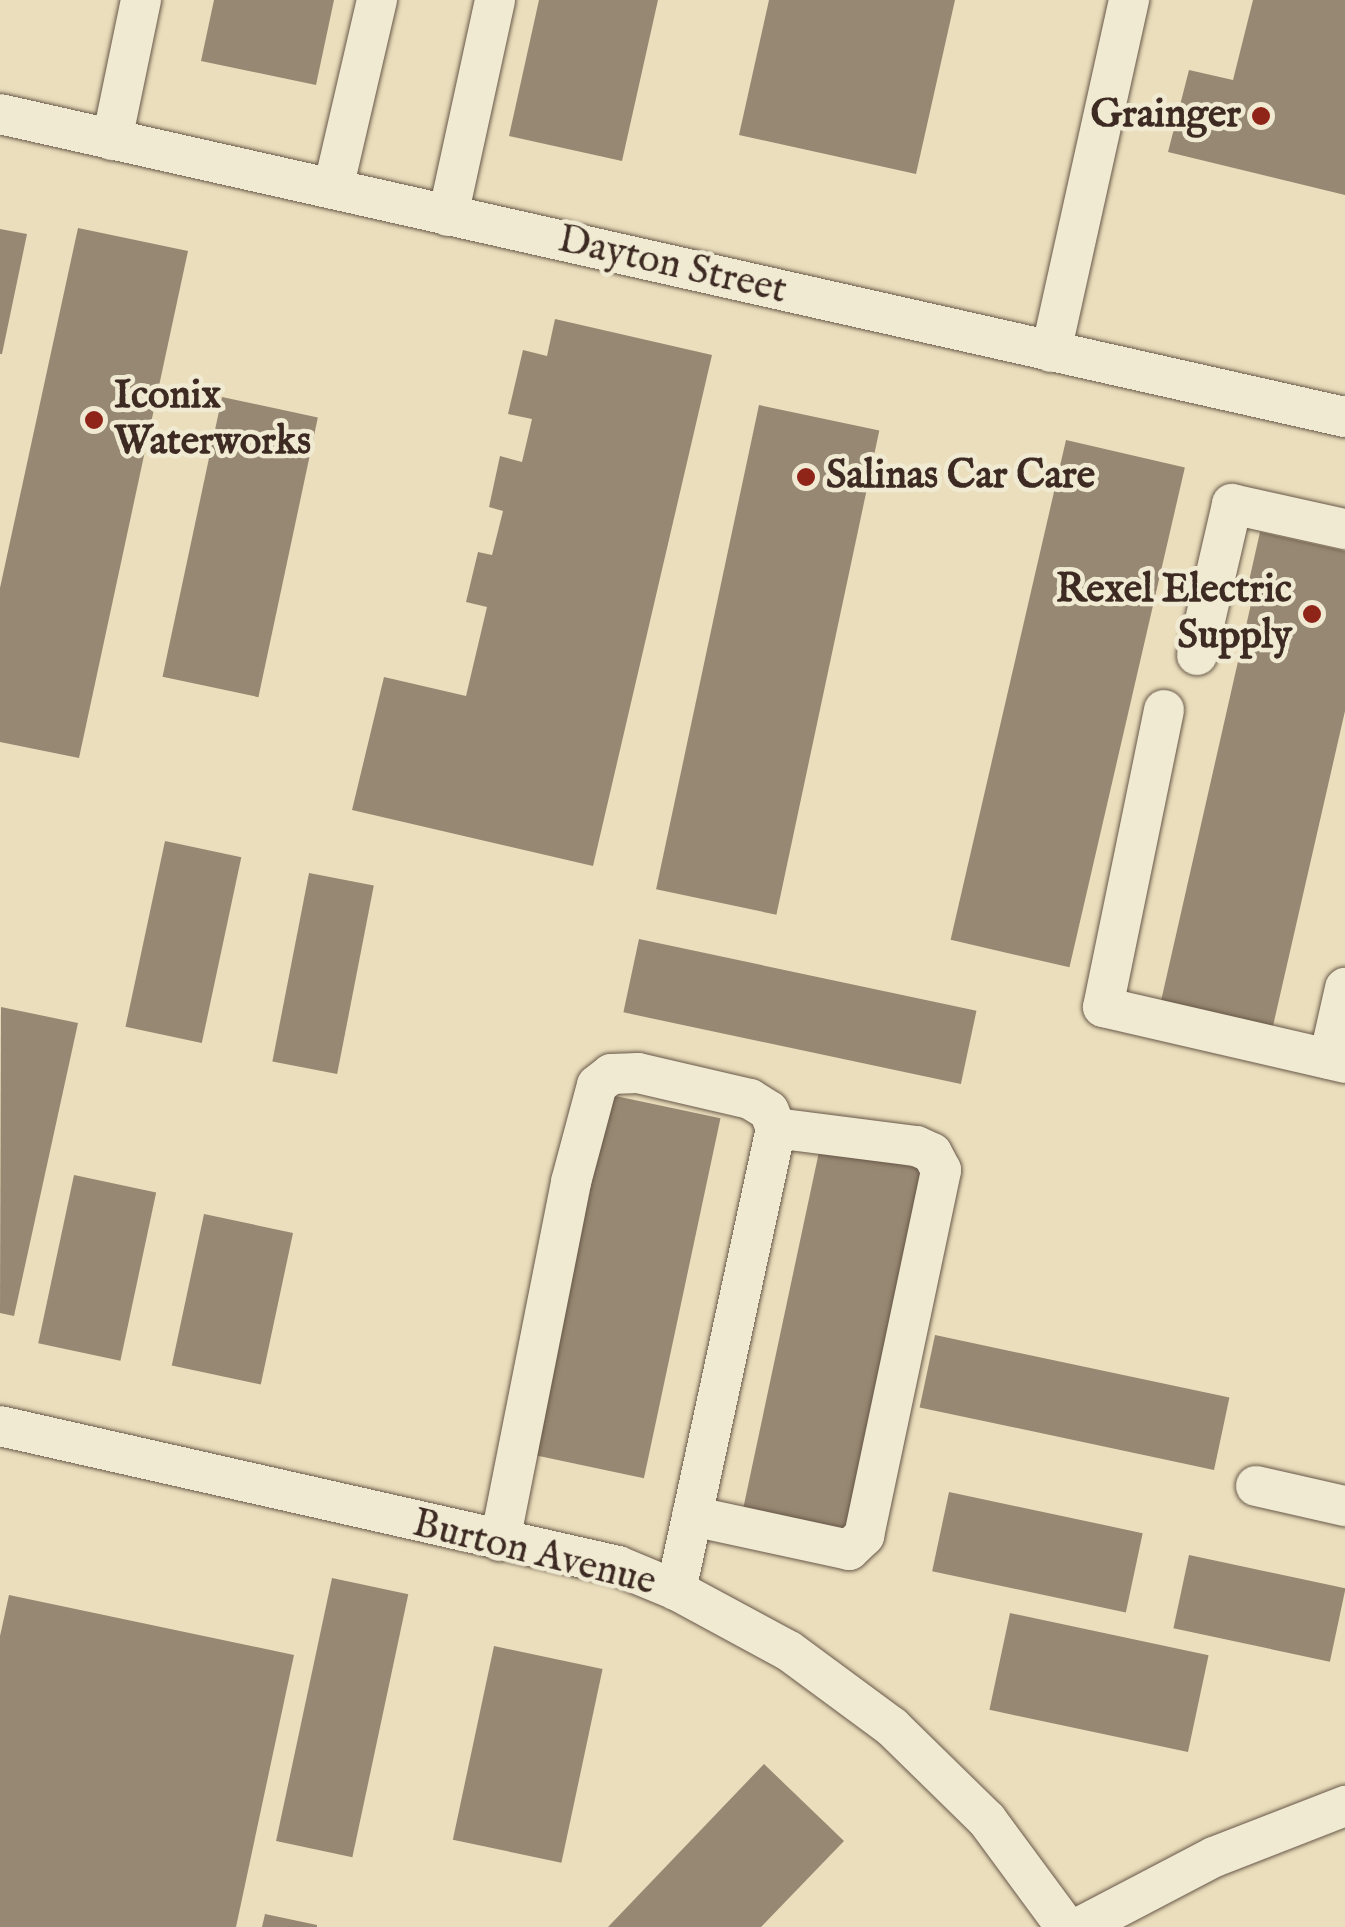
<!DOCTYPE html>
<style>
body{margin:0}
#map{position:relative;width:1345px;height:1927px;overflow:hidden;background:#eadebc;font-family:"IM FELL English",serif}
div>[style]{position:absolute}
.building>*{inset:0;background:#978873;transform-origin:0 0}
.roads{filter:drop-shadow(0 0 2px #685849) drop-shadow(0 0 2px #685849)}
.minor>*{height:40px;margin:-20px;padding:0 20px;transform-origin:20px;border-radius:20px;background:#f1ead3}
.dots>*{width:28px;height:28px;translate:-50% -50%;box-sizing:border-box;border:5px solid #f1ead3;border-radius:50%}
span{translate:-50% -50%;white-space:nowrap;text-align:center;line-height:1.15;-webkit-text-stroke:9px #f1ead3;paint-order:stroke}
.poi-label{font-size:40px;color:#3d2b23;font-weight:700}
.right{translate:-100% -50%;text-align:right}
.left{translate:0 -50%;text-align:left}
.street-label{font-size:40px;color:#3d2b23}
</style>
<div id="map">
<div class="building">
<i style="clip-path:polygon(214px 0,334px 0,316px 85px,201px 61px)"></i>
<i style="clip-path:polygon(539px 0,658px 0,622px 161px,509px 136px)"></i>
<i style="clip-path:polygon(769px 0,955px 0,916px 174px,739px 135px)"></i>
<i style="clip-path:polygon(1253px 0,1345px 0,1345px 195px,1168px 152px,1189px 70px,1233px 80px)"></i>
<i style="clip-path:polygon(78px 228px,188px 251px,79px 758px,0 742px,0 588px)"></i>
<i style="clip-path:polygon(0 229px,27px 234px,2px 354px,0 354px)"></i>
<i style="clip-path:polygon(555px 319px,712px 355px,593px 866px,352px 810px,384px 677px,466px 696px,487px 607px,466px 602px,478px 552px,492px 555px,503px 511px,489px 507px,500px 456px,522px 462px,532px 419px,508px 414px,523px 350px,547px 356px)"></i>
<i style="left:222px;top:397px;width:98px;height:286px;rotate:12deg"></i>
<i style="left:759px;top:405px;width:123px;height:495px;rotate:12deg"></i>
<i style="left:1066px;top:440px;width:122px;height:513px;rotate:13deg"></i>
<i style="clip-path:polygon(1260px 532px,1345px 551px,1345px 711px,1273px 1026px,1161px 1001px,1256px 582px,1249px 581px)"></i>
<i style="left:165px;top:841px;width:78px;height:190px;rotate:12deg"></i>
<i style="left:309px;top:873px;width:66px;height:192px;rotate:11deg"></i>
<i style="left:639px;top:939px;width:345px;height:75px;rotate:12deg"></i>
<i style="clip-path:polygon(1px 1007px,78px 1023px,14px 1316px,0 1313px)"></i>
<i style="left:606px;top:1094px;width:117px;height:368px;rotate:12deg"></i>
<i style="left:820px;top:1147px;width:108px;height:371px;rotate:12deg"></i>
<i style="left:74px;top:1175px;width:84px;height:172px;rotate:12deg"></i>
<i style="left:204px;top:1214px;width:91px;height:155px;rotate:12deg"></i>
<i style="left:935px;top:1335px;width:301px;height:74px;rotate:12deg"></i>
<i style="left:949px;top:1492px;width:198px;height:81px;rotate:12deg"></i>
<i style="left:1189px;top:1555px;width:160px;height:75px;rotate:12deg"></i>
<i style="left:332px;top:1578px;width:78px;height:269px;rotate:12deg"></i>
<i style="clip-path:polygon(9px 1595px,294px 1655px,236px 1927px,0 1927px,0 1636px)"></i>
<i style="left:1010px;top:1613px;width:203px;height:99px;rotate:12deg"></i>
<i style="left:494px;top:1646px;width:111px;height:198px;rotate:12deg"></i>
<i style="clip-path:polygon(764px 1764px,844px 1841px,761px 1927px,608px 1927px)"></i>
<i style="clip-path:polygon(265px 1914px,317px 1925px,317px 1927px,262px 1927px)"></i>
</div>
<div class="roads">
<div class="minor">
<i style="left:0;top:114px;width:1379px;rotate:12.7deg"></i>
<i style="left:112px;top:140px;width:143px;rotate:-78.3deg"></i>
<i style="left:333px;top:189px;width:194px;rotate:-76.9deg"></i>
<i style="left:448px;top:216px;width:221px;rotate:-77.7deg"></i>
<i style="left:1051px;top:352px;width:361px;rotate:-77.5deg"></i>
<i style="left:1197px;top:655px;width:155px;rotate:-76.9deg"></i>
<i style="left:1232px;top:504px;width:116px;rotate:12.5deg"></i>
<i style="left:1164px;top:710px;width:303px;rotate:101.6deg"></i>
<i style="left:1103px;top:1007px;width:248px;rotate:13deg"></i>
<i style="left:1329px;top:1059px;width:73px;rotate:-77.3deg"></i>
<i style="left:0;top:1426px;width:634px;rotate:12.76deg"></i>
<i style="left:618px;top:1566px;width:63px;rotate:22.5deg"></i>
<i style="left:676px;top:1590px;width:128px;rotate:28.4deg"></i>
<i style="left:789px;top:1651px;width:128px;rotate:36.4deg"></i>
<i style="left:892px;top:1727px;width:133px;rotate:44.4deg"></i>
<i style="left:987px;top:1820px;width:133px;rotate:53.6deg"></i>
<i style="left:1256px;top:1486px;width:91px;rotate:12.7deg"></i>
<i style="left:692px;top:1516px;width:161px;rotate:12.2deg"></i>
<i style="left:849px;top:1550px;width:21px;rotate:-43deg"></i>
<i style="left:864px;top:1536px;width:374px;rotate:-78.1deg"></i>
<i style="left:941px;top:1170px;width:19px;rotate:-118deg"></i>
<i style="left:932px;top:1153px;width:17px;rotate:-156deg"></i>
<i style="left:916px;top:1146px;width:141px;rotate:-172.7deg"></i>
<i style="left:500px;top:1541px;width:366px;rotate:-78.8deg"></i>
<i style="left:571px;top:1182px;width:100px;rotate:-75deg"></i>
<i style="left:597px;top:1085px;width:18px;rotate:-38deg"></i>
<i style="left:611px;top:1074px;width:27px;rotate:-2deg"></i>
<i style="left:638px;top:1073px;width:115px;rotate:13.1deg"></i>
<i style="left:750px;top:1099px;width:22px;rotate:32deg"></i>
<i style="left:769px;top:1111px;width:18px;rotate:68deg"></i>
<i style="left:776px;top:1128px;width:473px;rotate:102.2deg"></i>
<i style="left:1080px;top:1927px;width:151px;rotate:-27.6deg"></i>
<i style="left:1214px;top:1857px;width:141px;rotate:-21.3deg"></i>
</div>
</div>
<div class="dots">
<i style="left:1261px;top:116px;background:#8f2418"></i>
<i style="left:94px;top:420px;background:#8f2418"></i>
<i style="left:806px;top:477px;background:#8f2418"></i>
<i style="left:1312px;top:614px;background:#8f2418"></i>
</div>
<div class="poi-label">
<span class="right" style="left:1241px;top:116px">Grainger</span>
<span class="left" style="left:114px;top:420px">Iconix<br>Waterworks</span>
<span class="left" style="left:826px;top:477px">Salinas Car Care</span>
<span class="right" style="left:1292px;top:614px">Rexel Electric<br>Supply</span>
</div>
<div class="street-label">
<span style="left:672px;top:266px;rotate:13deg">Dayton Street</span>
<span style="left:534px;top:1554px;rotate:14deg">Burton Avenue</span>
</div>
</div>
